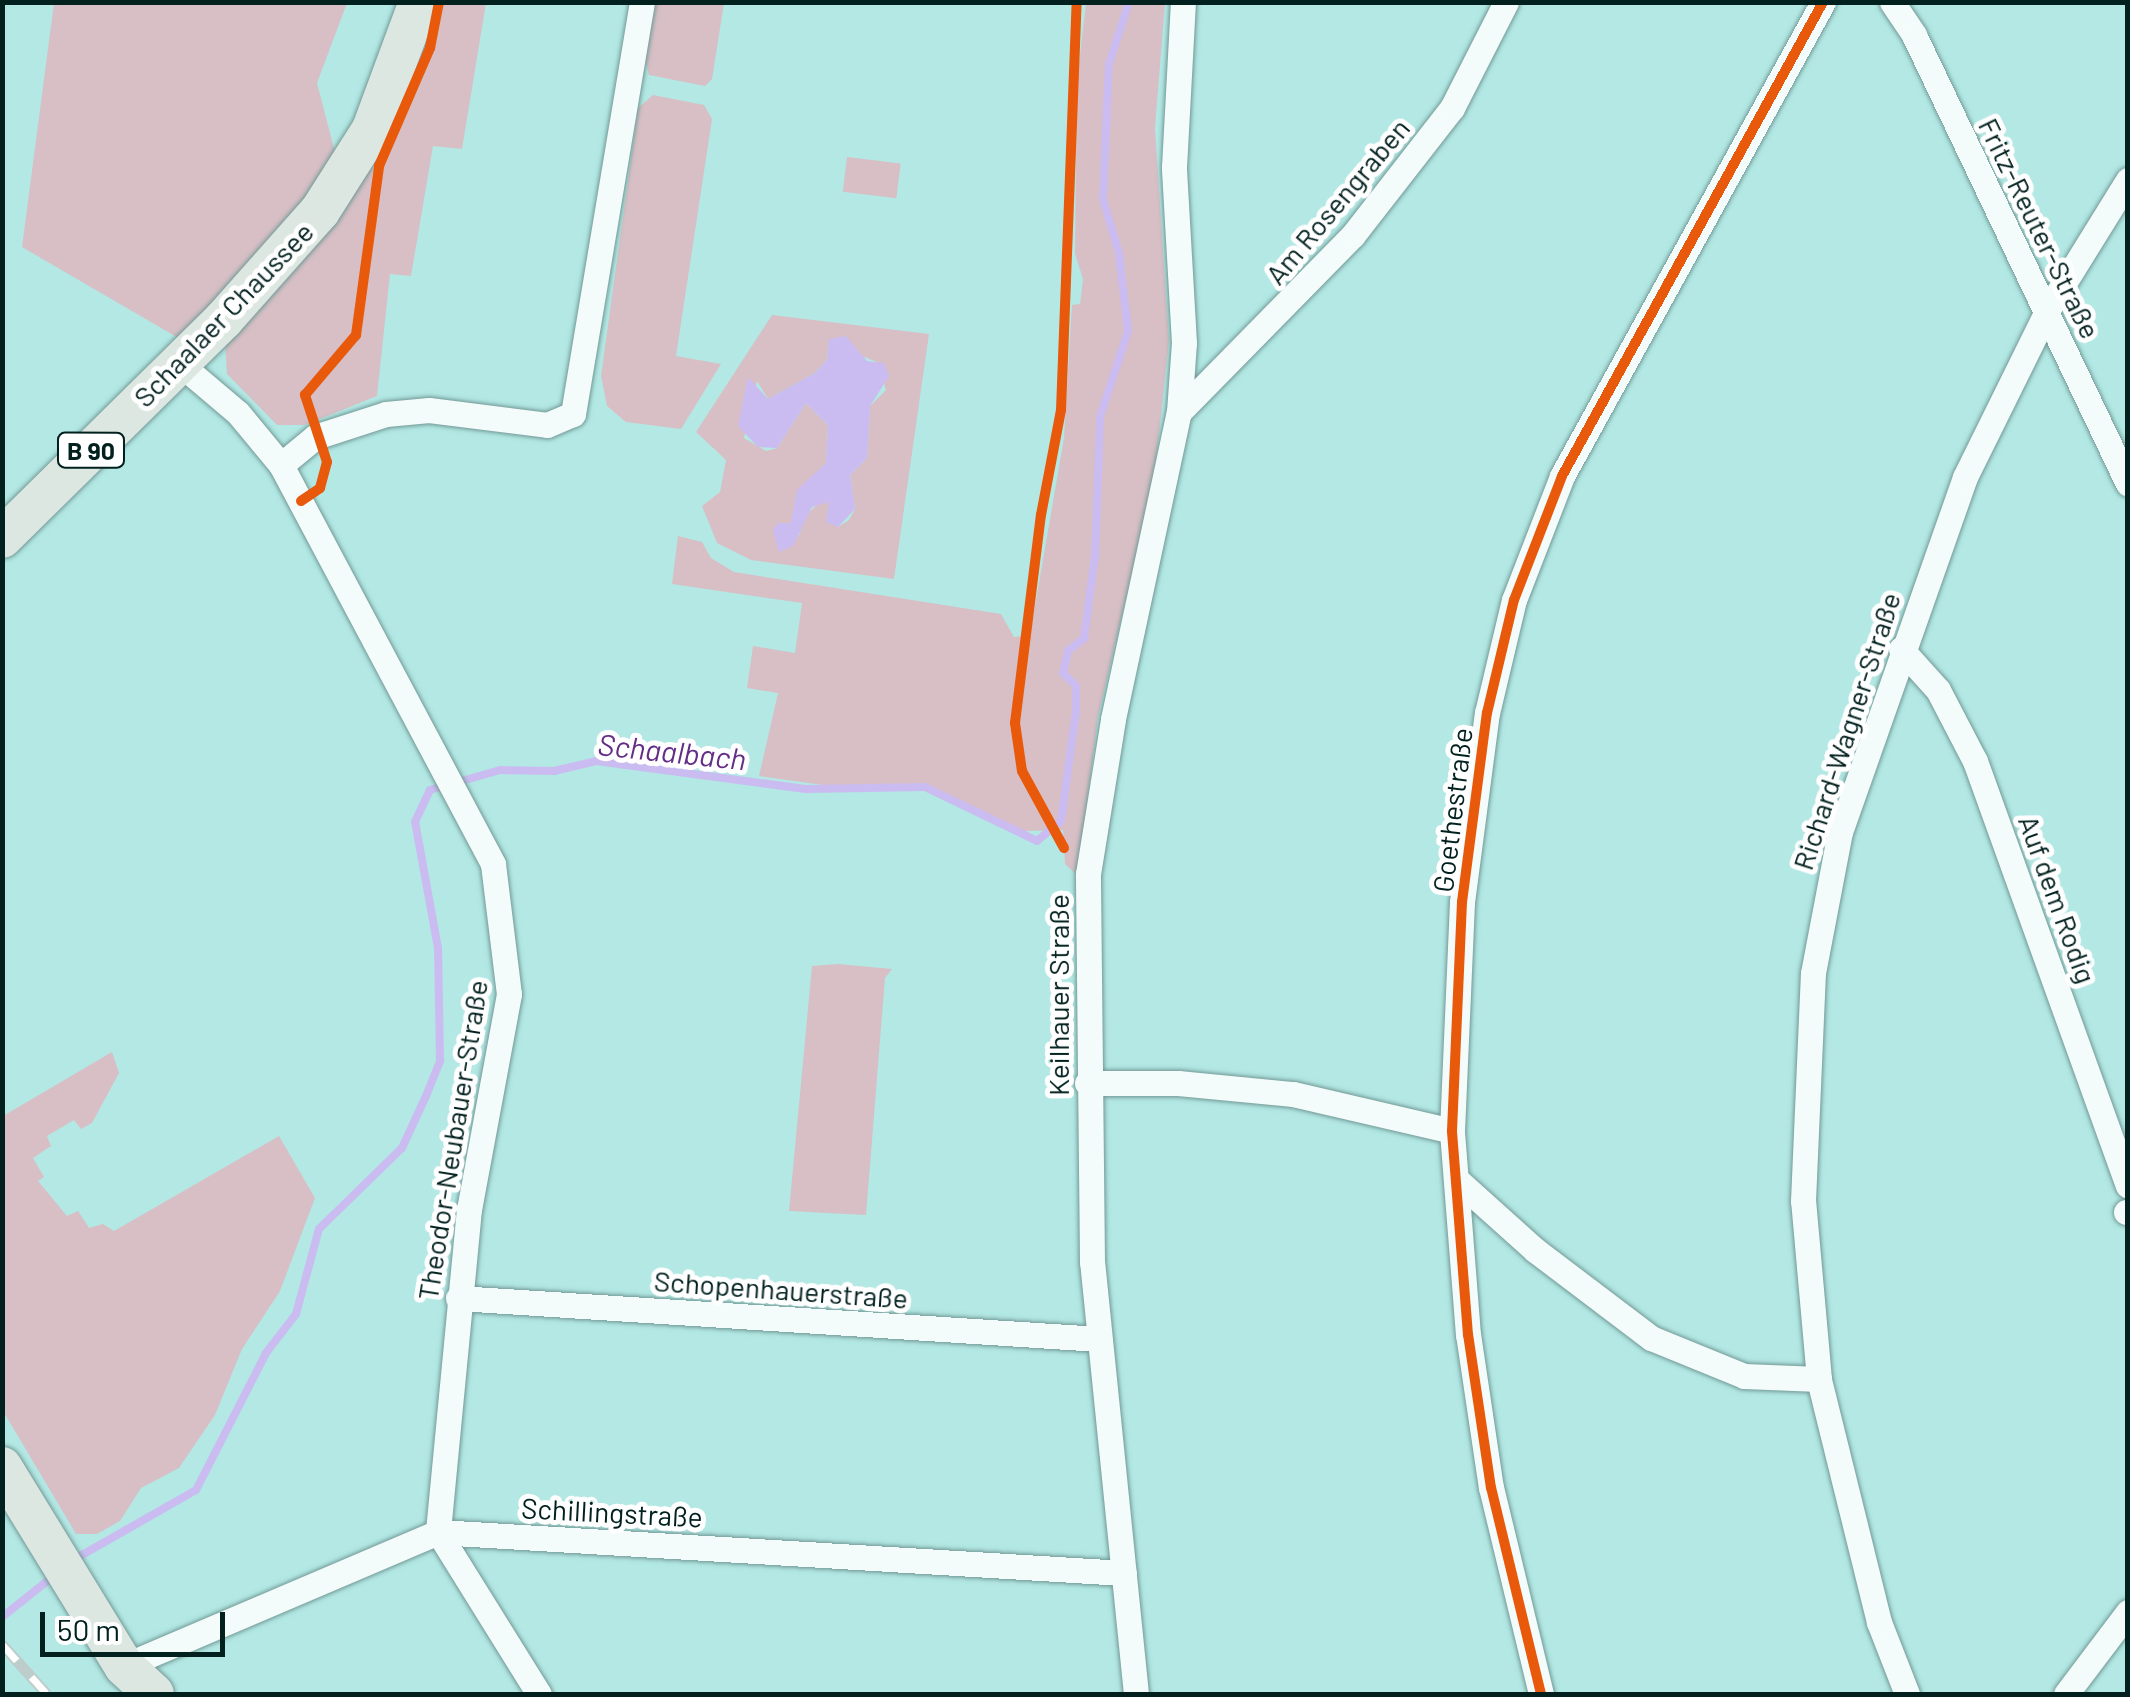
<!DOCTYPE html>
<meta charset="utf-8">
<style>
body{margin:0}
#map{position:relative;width:2130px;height:1697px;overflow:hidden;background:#b3e8e4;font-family:Barlow,sans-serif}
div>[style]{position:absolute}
.green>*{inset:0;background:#d7bfc5;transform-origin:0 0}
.water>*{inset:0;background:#cabcf1}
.stream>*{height:8px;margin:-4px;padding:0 4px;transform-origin:4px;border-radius:4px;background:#cabcf1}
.roads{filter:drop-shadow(0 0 2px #729996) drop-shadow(0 0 2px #729996)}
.street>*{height:25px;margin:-12.5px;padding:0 12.5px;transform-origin:12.5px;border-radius:12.5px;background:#f4fcfb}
.primary>*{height:40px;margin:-20px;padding:0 20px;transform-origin:20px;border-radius:20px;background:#dde7e1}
.rail>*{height:11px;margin-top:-5.5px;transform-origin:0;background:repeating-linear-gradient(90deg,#fff 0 22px,#bdcdcb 0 44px);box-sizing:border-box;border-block:2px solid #bdcdcb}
.cycleway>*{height:10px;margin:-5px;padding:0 5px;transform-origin:5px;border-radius:5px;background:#e8590c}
span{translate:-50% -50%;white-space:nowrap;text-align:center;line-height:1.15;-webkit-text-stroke:10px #fff;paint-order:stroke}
.shield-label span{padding:2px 8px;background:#fff;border:2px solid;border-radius:8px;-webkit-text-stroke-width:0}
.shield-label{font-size:25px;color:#01201e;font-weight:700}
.street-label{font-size:28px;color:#01201e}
.water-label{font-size:30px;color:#642e86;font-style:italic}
.frame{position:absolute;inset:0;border:5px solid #01201e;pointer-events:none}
.scale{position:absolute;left:40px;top:1612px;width:185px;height:45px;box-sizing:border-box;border:5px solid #01201e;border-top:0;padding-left:12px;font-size:30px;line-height:35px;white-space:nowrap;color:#01201e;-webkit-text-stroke:8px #fff;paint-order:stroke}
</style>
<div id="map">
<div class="green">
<i style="clip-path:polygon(54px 3px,347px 3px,317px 83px,337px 160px,261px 258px,180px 339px,22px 247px)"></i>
<i style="clip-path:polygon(431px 3px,486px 3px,462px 149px,433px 146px,411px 276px,390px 274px,377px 396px,305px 425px,277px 425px,227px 374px,225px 343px)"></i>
<i style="clip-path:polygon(652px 3px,724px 3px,712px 79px,705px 86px,649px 75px,645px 60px)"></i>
<i style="clip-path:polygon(1086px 3px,1165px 3px,1155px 128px,1169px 341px,1154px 480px,1098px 717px,1078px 876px,1065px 864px,1063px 830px,1023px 831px,928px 785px,823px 785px,759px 776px,778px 693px,747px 688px,753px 646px,795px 653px,802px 603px,672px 584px,678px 536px,702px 542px,711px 558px,734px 572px,1001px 614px,1014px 637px,1030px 635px,1064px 438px,1072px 305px,1080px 304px,1083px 279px,1075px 254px,1077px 81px)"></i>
<i style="clip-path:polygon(653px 95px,704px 105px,712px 119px,676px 356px,721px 364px,681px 429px,626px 422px,607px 406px,601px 376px,638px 108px)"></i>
<i style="left:847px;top:157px;width:54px;height:35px;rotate:7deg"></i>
<i style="clip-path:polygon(evenodd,772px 315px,929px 334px,894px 579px,751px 560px,717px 543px,702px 506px,720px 492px,726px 460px,696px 432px,772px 315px,846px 336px,857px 354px,877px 362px,886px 390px,870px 406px,867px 458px,850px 475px,855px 509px,849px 520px,838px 527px,829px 502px,819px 503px,806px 515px,799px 535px,778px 523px,791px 523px,798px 490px,826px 463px,828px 425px,806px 403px,777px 448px,766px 451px,744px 438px,757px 381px,768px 399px,815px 373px,827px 360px,829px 340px,846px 336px)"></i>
<i style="clip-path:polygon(838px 964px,892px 969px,885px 978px,866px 1215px,789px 1211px,812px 966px)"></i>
<i style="clip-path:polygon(112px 1052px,119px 1073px,92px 1123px,81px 1129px,74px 1120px,47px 1136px,51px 1146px,33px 1158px,44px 1177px,38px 1181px,67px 1216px,78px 1211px,89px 1228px,103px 1224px,114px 1231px,279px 1136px,315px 1198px,280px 1291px,242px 1349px,215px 1415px,179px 1468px,141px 1488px,120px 1521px,97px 1534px,76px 1534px,3px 1411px,3px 1116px)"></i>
</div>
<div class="water">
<i style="clip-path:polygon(846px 336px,867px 361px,884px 363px,889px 376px,870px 406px,867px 458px,850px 475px,855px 509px,838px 527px,826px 522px,829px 502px,812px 507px,793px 546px,779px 552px,773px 530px,778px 523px,791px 523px,797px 490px,826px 463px,828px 425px,806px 403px,777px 448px,758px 447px,738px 426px,748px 377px,768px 399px,815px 373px,827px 360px,829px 339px)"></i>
</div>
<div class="stream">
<i style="left:75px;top:1559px;width:139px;rotate:-29.7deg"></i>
<i style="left:196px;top:1490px;width:154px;rotate:-62.9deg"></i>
<i style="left:266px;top:1353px;width:49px;rotate:-52.4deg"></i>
<i style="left:296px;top:1314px;width:88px;rotate:-74.9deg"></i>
<i style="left:319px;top:1229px;width:116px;rotate:-44.3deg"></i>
<i style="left:402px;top:1148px;width:57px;rotate:-65.2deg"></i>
<i style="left:426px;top:1096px;width:38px;rotate:-68deg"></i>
<i style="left:440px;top:1061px;width:113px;rotate:-91deg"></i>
<i style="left:438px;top:948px;width:128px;rotate:-100.3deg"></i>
<i style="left:415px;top:822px;width:35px;rotate:-65deg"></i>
<i style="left:430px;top:790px;width:73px;rotate:-15.9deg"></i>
<i style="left:500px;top:770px;width:54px;rotate:1.1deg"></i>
<i style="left:554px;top:771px;width:43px;rotate:-13.4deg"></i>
<i style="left:596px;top:761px;width:213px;rotate:7.6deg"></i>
<i style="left:807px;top:789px;width:118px;rotate:-1deg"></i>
<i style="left:925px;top:787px;width:124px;rotate:25.7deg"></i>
<i style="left:1037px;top:841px;width:31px;rotate:-40deg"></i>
<i style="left:1061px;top:821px;width:111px;rotate:-82.2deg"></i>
<i style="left:1076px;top:711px;width:25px;rotate:-90deg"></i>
<i style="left:1076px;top:686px;width:18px;rotate:-135deg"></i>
<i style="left:1063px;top:673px;width:23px;rotate:-77deg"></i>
<i style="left:1068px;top:651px;width:21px;rotate:-39deg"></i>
<i style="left:1084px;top:638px;width:83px;rotate:-82.4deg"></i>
<i style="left:1095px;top:556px;width:139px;rotate:-87.9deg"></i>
<i style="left:1100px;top:417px;width:90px;rotate:-72deg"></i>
<i style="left:1128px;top:331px;width:79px;rotate:-96.6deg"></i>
<i style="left:1119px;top:253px;width:56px;rotate:-106.5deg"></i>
<i style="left:1103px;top:199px;width:135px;rotate:-87.5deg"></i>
<i style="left:1109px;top:64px;width:65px;rotate:-72.1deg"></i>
<i style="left:2px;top:1617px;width:69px;rotate:-38.5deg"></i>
</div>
<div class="roads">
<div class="street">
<i style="left:1892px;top:2px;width:40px;rotate:56deg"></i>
<i style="left:1914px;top:35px;width:497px;rotate:64.5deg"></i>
<i style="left:179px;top:363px;width:77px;rotate:40.3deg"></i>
<i style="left:238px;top:413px;width:67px;rotate:50.4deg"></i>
<i style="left:281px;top:465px;width:452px;rotate:62deg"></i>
<i style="left:493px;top:864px;width:131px;rotate:83deg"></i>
<i style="left:509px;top:994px;width:219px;rotate:100.5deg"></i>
<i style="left:469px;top:1209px;width:324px;rotate:95.5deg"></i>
<i style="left:438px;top:1532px;width:191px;rotate:58.1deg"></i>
<i style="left:1179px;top:412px;width:248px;rotate:-45.5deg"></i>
<i style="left:1353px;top:235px;width:161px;rotate:-52.1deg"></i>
<i style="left:1452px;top:108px;width:119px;rotate:-63deg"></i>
<i style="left:281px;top:465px;width:44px;rotate:-39.5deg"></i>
<i style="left:315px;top:437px;width:75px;rotate:-17.9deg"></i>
<i style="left:386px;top:414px;width:43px;rotate:-5.3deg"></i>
<i style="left:429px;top:410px;width:119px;rotate:7.2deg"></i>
<i style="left:547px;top:425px;width:28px;rotate:-23deg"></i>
<i style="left:573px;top:414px;width:418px;rotate:-80.5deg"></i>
<i style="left:1901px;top:649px;width:55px;rotate:47.9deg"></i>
<i style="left:1938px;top:690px;width:80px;rotate:62.5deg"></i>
<i style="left:1975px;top:761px;width:451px;rotate:70.2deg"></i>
<i style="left:1087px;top:1083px;width:91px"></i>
<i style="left:1178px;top:1083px;width:116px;rotate:5.5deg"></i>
<i style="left:1293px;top:1094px;width:163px;rotate:13.1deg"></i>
<i style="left:1457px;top:1180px;width:105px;rotate:41.9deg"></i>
<i style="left:1535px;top:1250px;width:146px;rotate:37.2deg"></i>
<i style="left:1651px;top:1338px;width:100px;rotate:22.2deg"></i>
<i style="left:1744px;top:1376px;width:75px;rotate:2.3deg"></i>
<i style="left:2126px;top:1212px;width:2px"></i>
<i style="left:458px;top:1298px;width:642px;rotate:3.66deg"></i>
<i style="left:124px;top:1666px;width:341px;rotate:-23.1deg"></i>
<i style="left:438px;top:1532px;width:687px;rotate:3.42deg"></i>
<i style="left:1136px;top:1694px;width:434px;rotate:-95.8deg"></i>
<i style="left:1092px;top:1262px;width:388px;rotate:-90.6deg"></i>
<i style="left:1088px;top:874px;width:157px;rotate:-80.8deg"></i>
<i style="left:1113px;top:719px;width:314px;rotate:-77.9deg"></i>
<i style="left:1179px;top:412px;width:69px;rotate:-85.9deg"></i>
<i style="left:1184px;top:343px;width:176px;rotate:-93.3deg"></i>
<i style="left:1174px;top:167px;width:165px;rotate:-86.9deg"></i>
<i style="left:1541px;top:1694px;width:212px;rotate:-103.6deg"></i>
<i style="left:1491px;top:1488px;width:155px;rotate:-98.5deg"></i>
<i style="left:1468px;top:1335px;width:205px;rotate:-94.5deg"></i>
<i style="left:1452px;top:1131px;width:229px;rotate:-87.5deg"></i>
<i style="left:1462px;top:902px;width:191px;rotate:-82.5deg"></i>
<i style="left:1487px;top:713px;width:116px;rotate:-76.6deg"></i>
<i style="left:1514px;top:600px;width:133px;rotate:-68.8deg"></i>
<i style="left:1562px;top:476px;width:541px;rotate:-61.16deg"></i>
<i style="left:1907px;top:1694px;width:77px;rotate:-111.3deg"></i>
<i style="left:1879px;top:1622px;width:250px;rotate:-103.9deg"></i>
<i style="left:1819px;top:1379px;width:179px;rotate:-95.1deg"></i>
<i style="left:1803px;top:1201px;width:228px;rotate:-87.5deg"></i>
<i style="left:1813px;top:973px;width:144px;rotate:-79.2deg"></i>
<i style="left:1840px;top:832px;width:376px;rotate:-70.6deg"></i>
<i style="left:1965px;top:477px;width:187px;rotate:-63.7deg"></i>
<i style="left:2048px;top:309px;width:152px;rotate:-58.2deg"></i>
<i style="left:2066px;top:1694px;width:103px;rotate:-52.9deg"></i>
</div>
<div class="primary">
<i style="left:2px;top:538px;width:312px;rotate:-44.6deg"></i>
<i style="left:224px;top:319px;width:144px;rotate:-48.4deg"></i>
<i style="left:320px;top:211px;width:97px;rotate:-57.6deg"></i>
<i style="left:372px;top:129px;width:135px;rotate:-69.7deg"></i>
<i style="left:2px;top:1467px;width:233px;rotate:58.5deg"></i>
<i style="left:124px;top:1666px;width:41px;rotate:43deg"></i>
</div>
</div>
<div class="rail">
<i style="left:2px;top:1644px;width:67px;rotate:48deg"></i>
</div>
<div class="cycleway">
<i style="left:301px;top:501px;width:23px;rotate:-34deg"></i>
<i style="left:320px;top:488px;width:27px;rotate:-75deg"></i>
<i style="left:327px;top:462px;width:71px;rotate:-108.2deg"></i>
<i style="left:305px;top:395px;width:79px;rotate:-49.6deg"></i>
<i style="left:356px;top:335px;width:171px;rotate:-82.2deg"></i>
<i style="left:379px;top:166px;width:129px;rotate:-66.6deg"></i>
<i style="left:430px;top:48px;width:47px;rotate:-78.9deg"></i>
<i style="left:1064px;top:848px;width:88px;rotate:-118.6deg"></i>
<i style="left:1022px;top:771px;width:49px;rotate:-98.3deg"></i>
<i style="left:1015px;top:723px;width:210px;rotate:-82.9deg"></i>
<i style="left:1041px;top:515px;width:107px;rotate:-79.2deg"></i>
<i style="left:1061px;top:410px;width:408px;rotate:-87.8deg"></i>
<i style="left:1541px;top:1694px;width:212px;rotate:-103.6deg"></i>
<i style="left:1491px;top:1488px;width:155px;rotate:-98.5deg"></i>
<i style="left:1468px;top:1335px;width:205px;rotate:-94.5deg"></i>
<i style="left:1452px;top:1131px;width:229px;rotate:-87.5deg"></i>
<i style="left:1462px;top:902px;width:191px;rotate:-82.5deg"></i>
<i style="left:1487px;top:713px;width:116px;rotate:-76.6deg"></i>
<i style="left:1514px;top:600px;width:133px;rotate:-68.8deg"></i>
<i style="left:1562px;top:476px;width:541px;rotate:-61.16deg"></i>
</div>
<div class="shield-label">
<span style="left:91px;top:450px">B 90</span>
</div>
<div class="street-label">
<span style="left:1337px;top:201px;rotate:-50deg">Am Rosengraben</span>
<span style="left:2040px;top:228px;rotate:64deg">Fritz-Reuter-Straße</span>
<span style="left:223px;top:314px;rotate:-46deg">Schaalaer Chaussee</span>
<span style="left:1846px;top:731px;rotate:-72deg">Richard-Wagner-Straße</span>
<span style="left:1452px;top:810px;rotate:-83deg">Goethestraße</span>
<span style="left:2058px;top:899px;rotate:70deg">Auf dem Rodig</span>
<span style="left:1058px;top:995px;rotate:-90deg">Keilhauer Straße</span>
<span style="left:452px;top:1140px;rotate:-81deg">Theodor-Neubauer-Straße</span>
<span style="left:781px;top:1289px;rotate:4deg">Schopenhauerstraße</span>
<span style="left:612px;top:1512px;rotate:3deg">Schillingstraße</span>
</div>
<div class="water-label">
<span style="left:672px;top:751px;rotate:6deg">Schaalbach</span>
</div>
<div class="frame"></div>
<div class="scale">50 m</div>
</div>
